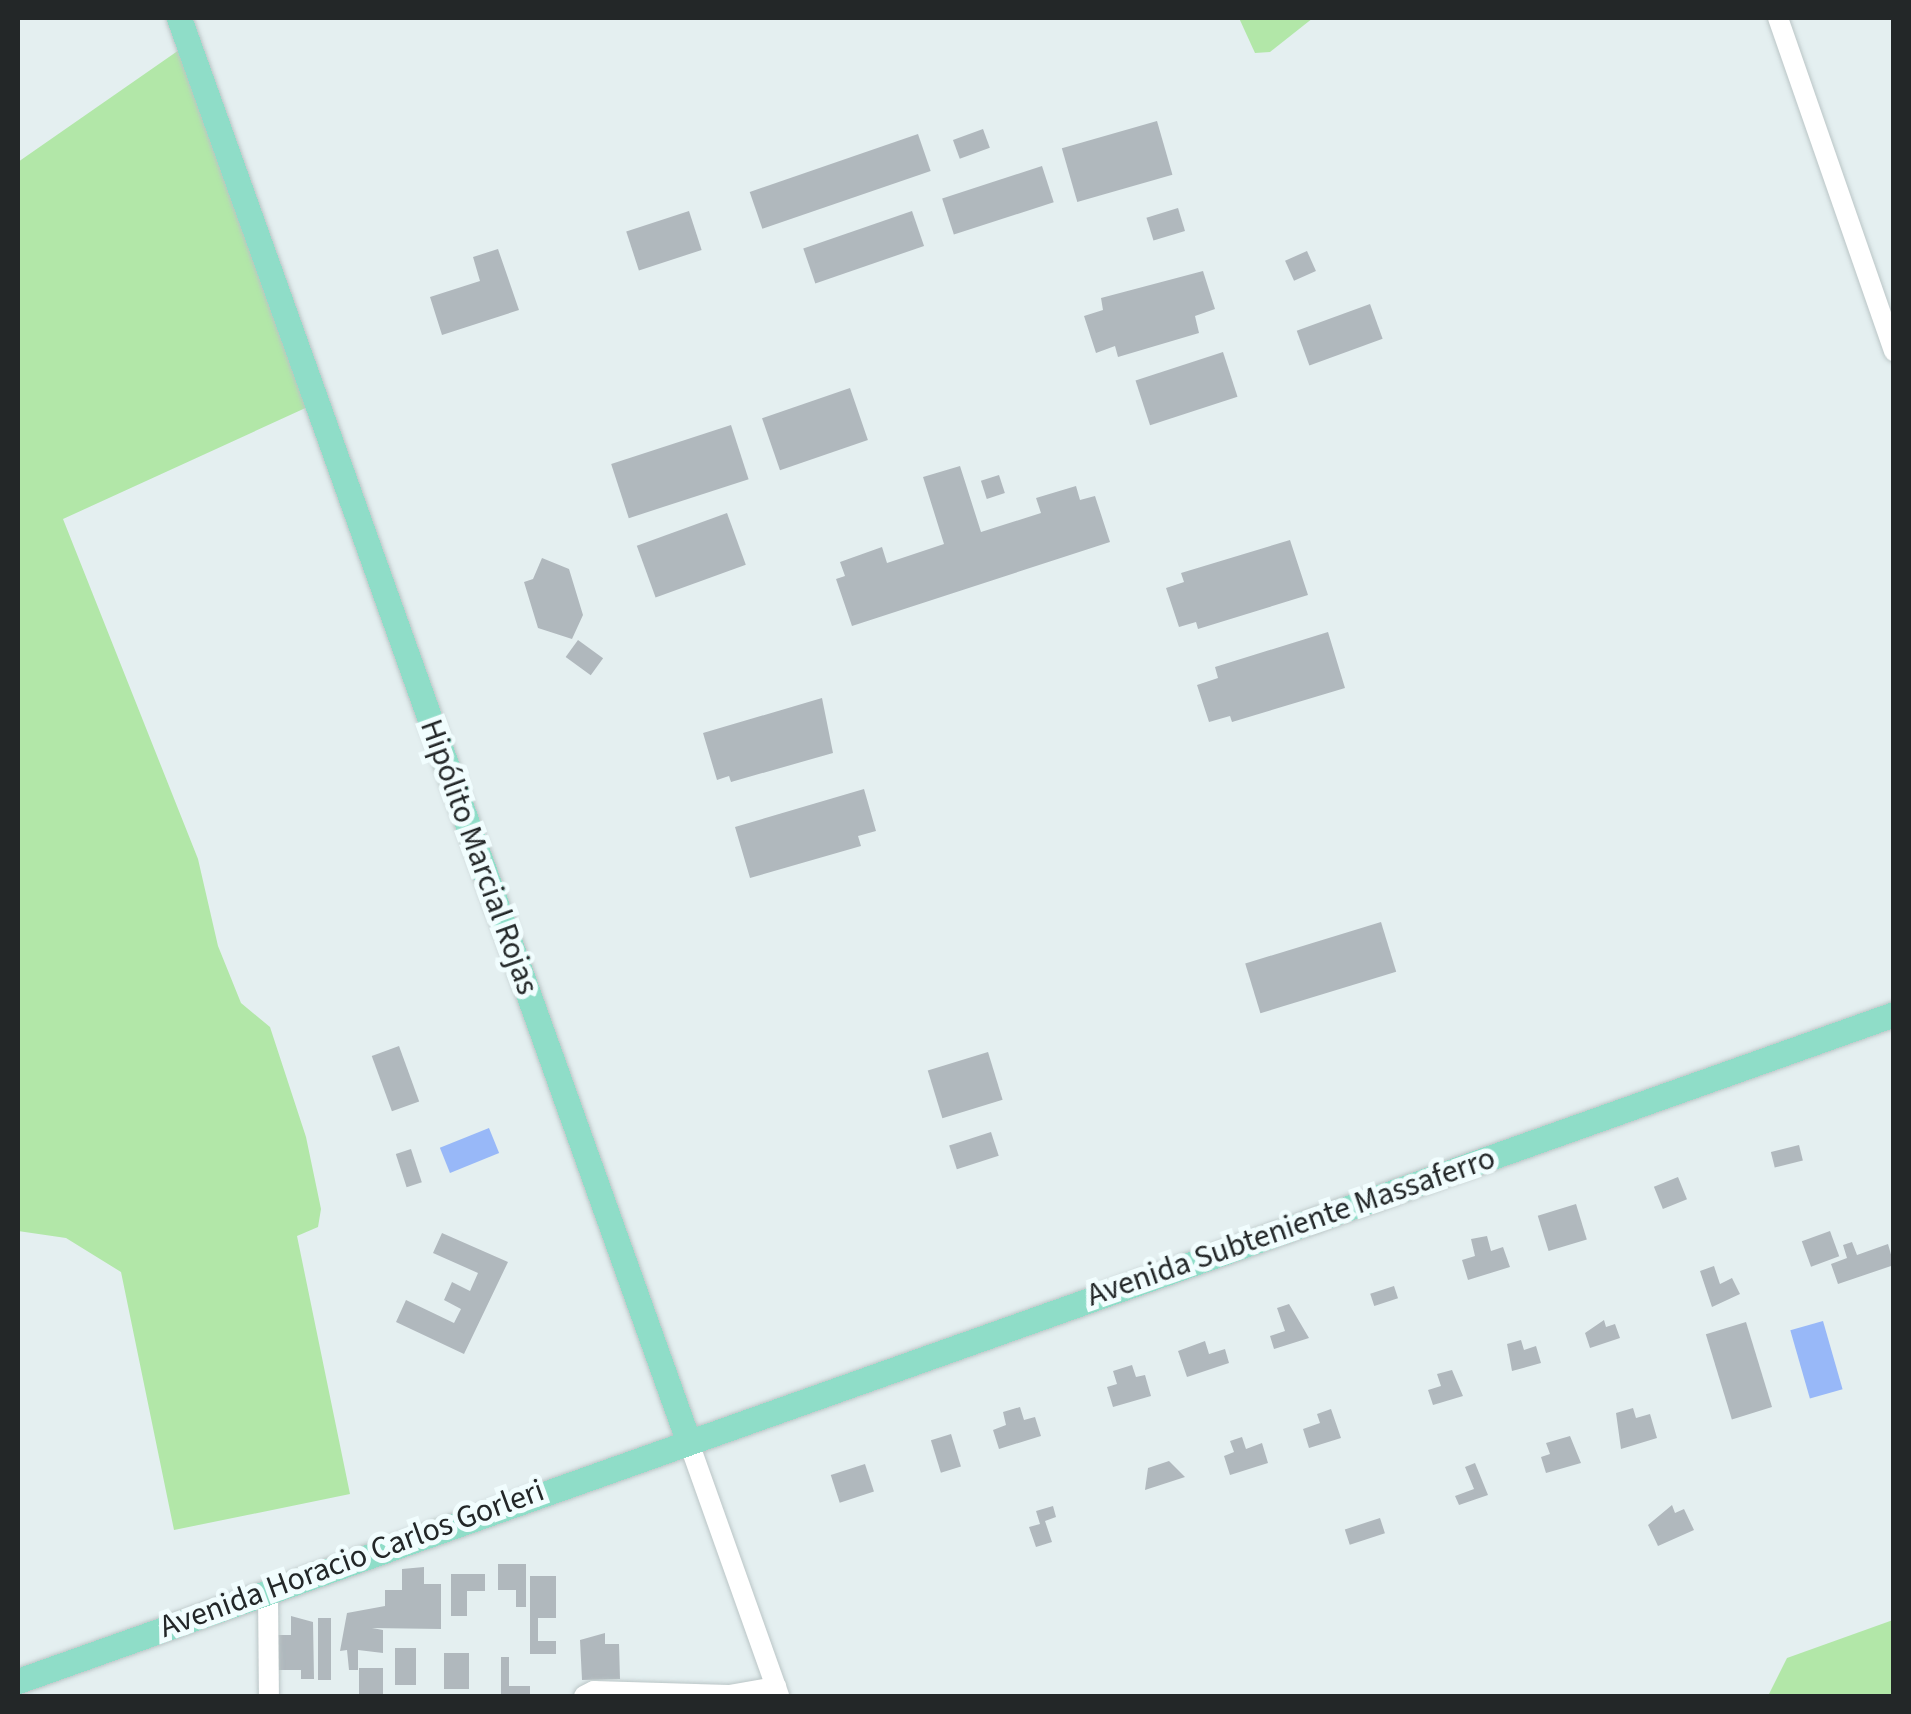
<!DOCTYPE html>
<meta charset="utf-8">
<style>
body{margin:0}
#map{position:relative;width:1911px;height:1714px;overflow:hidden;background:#e4eff0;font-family:"Source Sans 3",sans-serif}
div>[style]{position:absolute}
.green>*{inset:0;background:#b2e7a8}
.water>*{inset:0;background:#98b8f8;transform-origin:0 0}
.building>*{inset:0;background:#b0b8bd;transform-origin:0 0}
.roads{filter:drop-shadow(0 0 2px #bac5c6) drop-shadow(0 0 2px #bac5c6)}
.minor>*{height:20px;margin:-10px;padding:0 10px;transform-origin:10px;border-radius:10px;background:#fff}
.major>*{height:25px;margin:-12.5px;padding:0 12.5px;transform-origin:12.5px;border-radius:12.5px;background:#8fddc8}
span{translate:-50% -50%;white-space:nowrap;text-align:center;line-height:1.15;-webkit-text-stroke:10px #f1fdfe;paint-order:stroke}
.street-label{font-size:32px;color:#232728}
.frame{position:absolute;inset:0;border:20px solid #232728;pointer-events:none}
</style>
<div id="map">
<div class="green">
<i style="clip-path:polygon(1239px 18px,1313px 18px,1270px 52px,1255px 53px)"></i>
<i style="clip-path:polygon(192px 41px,312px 405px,63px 519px,198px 859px,218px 946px,241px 1003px,270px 1027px,306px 1137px,321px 1209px,318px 1227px,297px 1236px,350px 1494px,174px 1530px,121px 1272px,66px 1238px,18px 1231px,18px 162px)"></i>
<i style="clip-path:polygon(1893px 1620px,1893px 1696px,1768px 1696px,1787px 1658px)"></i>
</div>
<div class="water">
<i style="left:489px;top:1128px;width:27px;height:53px;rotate:68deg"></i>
<i style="left:1823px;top:1321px;width:71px;height:34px;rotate:74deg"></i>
</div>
<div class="building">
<i style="left:1157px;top:121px;width:56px;height:99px;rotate:74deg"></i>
<i style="left:983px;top:129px;width:20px;height:32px;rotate:70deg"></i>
<i style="left:918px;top:134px;width:39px;height:178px;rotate:71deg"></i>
<i style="left:1042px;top:166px;width:38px;height:105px;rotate:72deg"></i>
<i style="left:1178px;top:208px;width:24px;height:33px;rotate:73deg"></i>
<i style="left:689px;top:211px;width:41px;height:66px;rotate:72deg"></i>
<i style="left:912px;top:211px;width:37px;height:115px;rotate:71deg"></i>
<i style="clip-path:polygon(498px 249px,519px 310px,442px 335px,430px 297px,480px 281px,473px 257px)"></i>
<i style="left:1307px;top:251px;width:22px;height:24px;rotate:66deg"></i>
<i style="clip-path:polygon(1203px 271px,1215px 309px,1195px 316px,1199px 333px,1118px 357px,1115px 346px,1096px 353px,1084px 316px,1103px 310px,1101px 298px)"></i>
<i style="left:1370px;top:304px;width:37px;height:78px;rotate:70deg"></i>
<i style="left:1223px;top:352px;width:47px;height:92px;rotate:72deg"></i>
<i style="left:850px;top:388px;width:55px;height:93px;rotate:71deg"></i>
<i style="left:731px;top:425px;width:57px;height:126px;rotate:72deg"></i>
<i style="clip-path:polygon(960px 466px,981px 532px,1041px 513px,1036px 498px,1076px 486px,1080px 500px,1095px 496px,1110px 542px,852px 626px,836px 579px,845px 576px,840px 562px,882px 547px,887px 563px,944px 544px,923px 477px)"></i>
<i style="left:999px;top:475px;width:19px;height:19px;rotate:72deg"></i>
<i style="left:727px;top:513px;width:55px;height:96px;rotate:70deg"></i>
<i style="clip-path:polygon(1290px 540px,1308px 595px,1198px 629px,1196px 622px,1179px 627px,1166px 588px,1184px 582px,1181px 573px)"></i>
<i style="clip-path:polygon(542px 558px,569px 569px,583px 615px,572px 639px,538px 628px,524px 582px,533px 579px)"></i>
<i style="clip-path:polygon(1328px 632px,1345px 688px,1232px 722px,1230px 716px,1209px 722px,1197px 685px,1218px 678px,1215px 667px)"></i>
<i style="left:578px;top:640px;width:31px;height:21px;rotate:36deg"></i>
<i style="clip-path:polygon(822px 698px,833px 753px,731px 782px,729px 776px,717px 780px,703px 733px)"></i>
<i style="clip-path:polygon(864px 789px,876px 831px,858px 836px,861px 846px,750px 878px,735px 827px)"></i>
<i style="left:1381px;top:922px;width:52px;height:142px;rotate:73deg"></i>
<i style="left:399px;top:1046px;width:59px;height:29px;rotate:70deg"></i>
<i style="left:988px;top:1052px;width:50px;height:63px;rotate:73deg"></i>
<i style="left:991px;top:1132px;width:25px;height:44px;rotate:72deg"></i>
<i style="left:1799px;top:1145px;width:16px;height:29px;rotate:76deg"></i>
<i style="left:411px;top:1149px;width:35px;height:16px;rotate:72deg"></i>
<i style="left:1678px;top:1177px;width:24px;height:26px;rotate:68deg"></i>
<i style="left:1576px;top:1204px;width:37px;height:40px;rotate:73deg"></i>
<i style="left:1830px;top:1231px;width:27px;height:30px;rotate:70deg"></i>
<i style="clip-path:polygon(442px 1233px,508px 1262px,464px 1354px,396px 1322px,406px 1300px,454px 1323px,461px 1309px,444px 1300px,452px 1282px,470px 1291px,478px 1273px,433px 1253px)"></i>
<i style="clip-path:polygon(1487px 1236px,1491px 1251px,1503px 1247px,1510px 1267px,1468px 1280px,1462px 1260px,1475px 1256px,1471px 1239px)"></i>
<i style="clip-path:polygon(1852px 1242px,1857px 1255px,1888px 1244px,1894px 1265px,1838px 1284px,1831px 1264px,1847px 1258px,1843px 1245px)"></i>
<i style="clip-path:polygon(1714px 1266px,1720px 1284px,1732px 1278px,1740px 1294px,1712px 1307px,1700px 1271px)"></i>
<i style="left:1394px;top:1286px;width:13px;height:25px;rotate:72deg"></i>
<i style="clip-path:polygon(1289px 1304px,1309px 1338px,1274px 1349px,1270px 1336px,1285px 1331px,1277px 1308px)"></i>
<i style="clip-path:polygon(1604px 1320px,1606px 1327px,1615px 1324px,1620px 1338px,1590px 1348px,1585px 1333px)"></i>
<i style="left:1746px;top:1322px;width:89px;height:42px;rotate:73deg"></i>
<i style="clip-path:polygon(1521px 1340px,1524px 1350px,1536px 1346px,1541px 1363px,1512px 1371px,1507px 1344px)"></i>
<i style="clip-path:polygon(1205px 1341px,1209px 1354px,1225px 1349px,1229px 1363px,1187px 1377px,1178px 1351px)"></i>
<i style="clip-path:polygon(1132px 1365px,1136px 1377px,1145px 1375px,1151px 1396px,1113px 1407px,1107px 1387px,1117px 1384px,1113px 1371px)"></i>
<i style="clip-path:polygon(1452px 1370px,1463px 1396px,1433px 1405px,1428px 1390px,1441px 1386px,1437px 1374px)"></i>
<i style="clip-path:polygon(1020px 1407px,1024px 1420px,1035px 1417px,1041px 1436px,999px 1449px,993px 1430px,1006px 1425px,1003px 1412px)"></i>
<i style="clip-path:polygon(1633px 1408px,1636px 1418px,1650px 1414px,1657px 1438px,1621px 1449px,1616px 1413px)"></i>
<i style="clip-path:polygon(1331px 1409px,1341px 1438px,1309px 1448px,1303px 1429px,1320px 1423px,1317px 1414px)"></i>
<i style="left:951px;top:1434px;width:34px;height:21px;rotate:73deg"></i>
<i style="clip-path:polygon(1570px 1436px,1581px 1463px,1546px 1473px,1541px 1457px,1550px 1454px,1546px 1443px)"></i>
<i style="clip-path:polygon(1242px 1437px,1246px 1449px,1262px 1443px,1268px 1463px,1230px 1475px,1224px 1456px,1234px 1452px,1230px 1441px)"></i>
<i style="clip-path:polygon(1169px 1461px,1185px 1477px,1145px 1490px,1148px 1468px)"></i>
<i style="clip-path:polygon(1475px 1463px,1488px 1495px,1459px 1505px,1455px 1496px,1474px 1489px,1465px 1467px)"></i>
<i style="left:865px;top:1464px;width:29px;height:36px;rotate:72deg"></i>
<i style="clip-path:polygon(1672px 1505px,1675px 1513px,1684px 1509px,1694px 1530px,1658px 1546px,1648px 1525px)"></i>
<i style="clip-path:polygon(1053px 1506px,1056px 1517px,1045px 1521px,1052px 1542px,1036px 1547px,1029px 1527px,1040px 1524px,1036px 1511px)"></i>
<i style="left:1380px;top:1518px;width:16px;height:37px;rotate:72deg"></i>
<i style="clip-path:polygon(498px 1564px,526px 1564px,526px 1607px,516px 1607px,516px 1590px,498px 1590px)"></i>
<i style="clip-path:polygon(424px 1567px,424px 1584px,441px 1584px,441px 1629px,372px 1628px,383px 1630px,383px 1653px,358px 1650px,358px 1670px,349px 1670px,347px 1650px,340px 1651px,347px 1613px,385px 1606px,385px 1590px,402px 1590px,402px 1569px)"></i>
<i style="clip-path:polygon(451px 1574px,485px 1574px,485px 1591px,467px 1591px,467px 1616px,451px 1616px)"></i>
<i style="clip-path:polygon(530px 1576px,556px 1576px,556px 1618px,538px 1618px,538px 1641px,556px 1641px,556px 1654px,530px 1654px)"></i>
<i style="clip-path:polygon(291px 1616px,313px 1622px,314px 1679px,301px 1679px,301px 1670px,271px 1670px,271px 1635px,291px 1635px)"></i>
<i style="left:318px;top:1618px;width:13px;height:62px"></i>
<i style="clip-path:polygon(605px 1633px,605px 1644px,619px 1644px,620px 1679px,582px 1680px,580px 1640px)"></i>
<i style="left:395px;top:1648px;width:21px;height:37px"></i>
<i style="left:469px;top:1653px;width:36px;height:25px;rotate:90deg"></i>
<i style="clip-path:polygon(501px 1657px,509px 1657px,509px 1686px,530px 1686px,530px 1696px,501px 1696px)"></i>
<i style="left:359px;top:1668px;width:24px;height:28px"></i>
</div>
<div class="roads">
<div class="minor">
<i style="left:1778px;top:18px;width:353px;rotate:70.8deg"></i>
<i style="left:688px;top:1440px;width:272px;rotate:70.4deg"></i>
<i style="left:268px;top:1590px;width:106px;rotate:89.5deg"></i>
<i style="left:584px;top:1696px;width:11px;rotate:-27deg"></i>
<i style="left:594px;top:1691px;width:135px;rotate:1.7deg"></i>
<i style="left:729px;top:1695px;width:48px;rotate:-9.7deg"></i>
</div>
<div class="major">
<i style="left:179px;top:18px;width:1510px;rotate:70.31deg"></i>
<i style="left:18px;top:1681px;width:1991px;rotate:-19.57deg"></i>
</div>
</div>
<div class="street-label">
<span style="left:479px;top:857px;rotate:70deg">Hipólito Marcial Rojas</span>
<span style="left:1291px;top:1227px;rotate:-19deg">Avenida Subteniente Massaferro</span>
<span style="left:352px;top:1559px;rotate:-20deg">Avenida Horacio Carlos Gorleri</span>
</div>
<div class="frame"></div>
</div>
